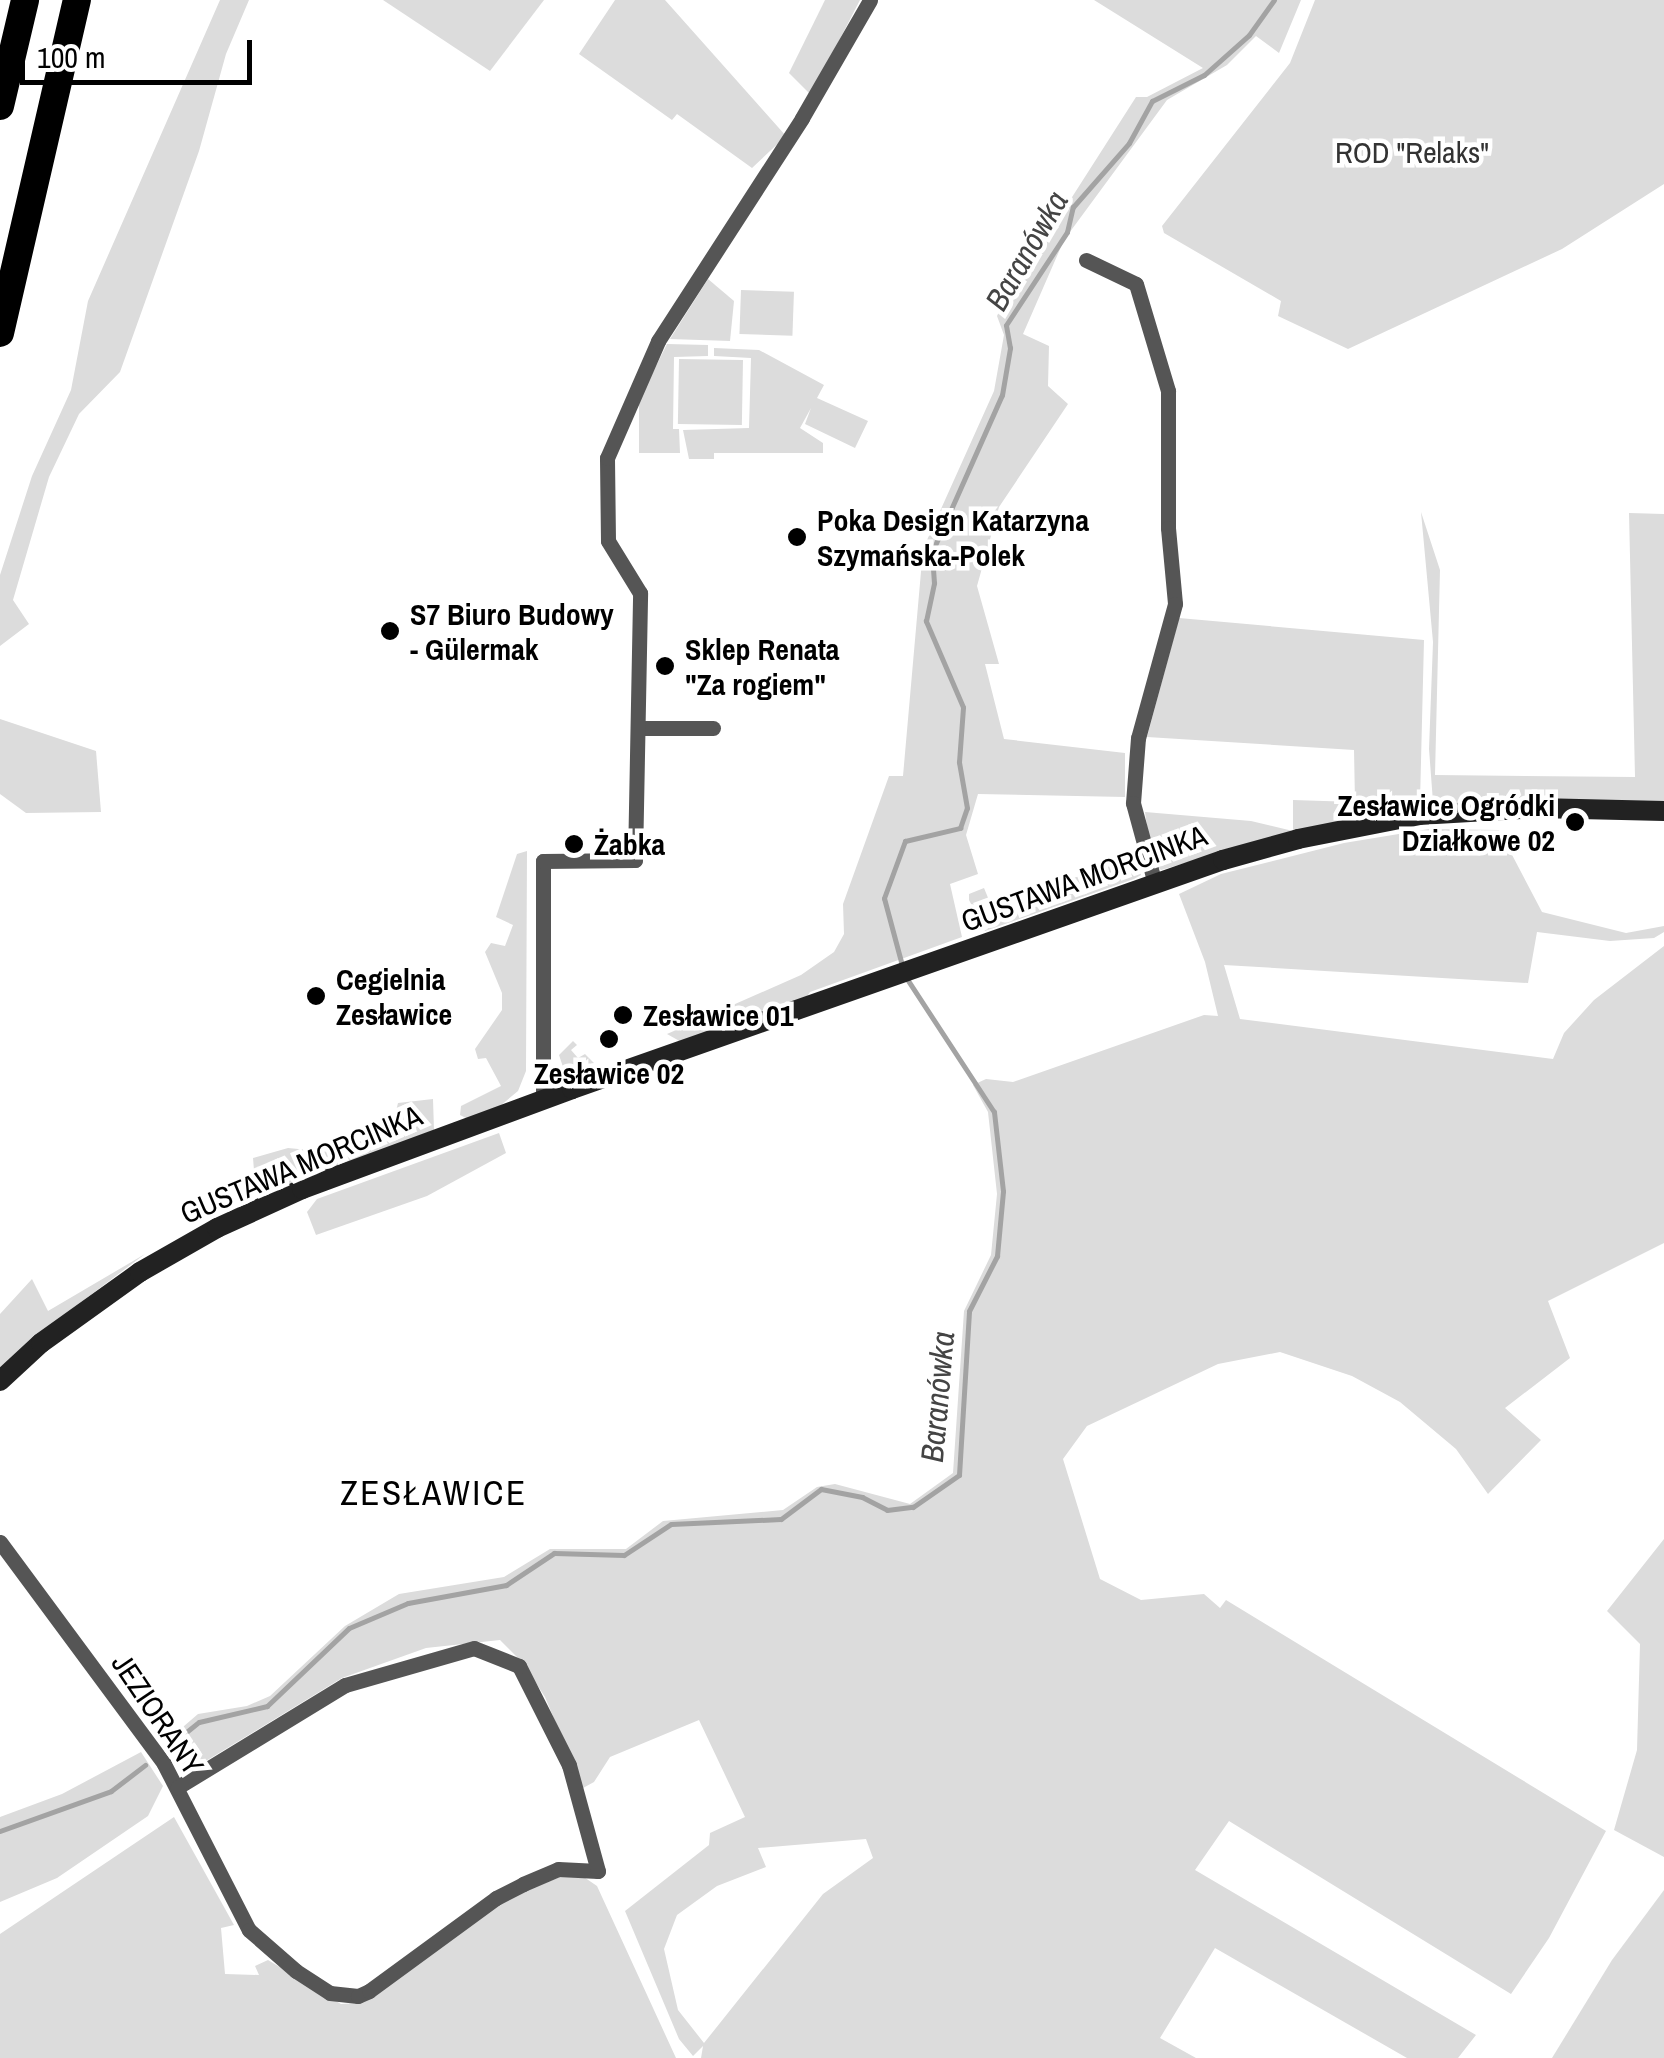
<!DOCTYPE html>
<meta charset="utf-8">
<style>
body{margin:0}
#map{position:relative;width:1664px;height:2058px;overflow:hidden;background:#fff;font-family:"Archivo Narrow",sans-serif}
div>[style]{position:absolute}
.green>*{inset:0;background:#dcdcdc;transform-origin:0 0}
.stream>*{height:5px;margin:-2.5px;padding:0 2.5px;transform-origin:2.5px;border-radius:2.5px;background:#a3a3a3}
.street>*{height:15px;margin:-7.5px;padding:0 7.5px;transform-origin:7.5px;border-radius:7.5px;background:#555}
.secondary>*{height:20px;margin:-10px;padding:0 10px;transform-origin:10px;border-radius:10px;background:#222}
.highway>*{height:28px;margin:-14px;padding:0 14px;transform-origin:14px;border-radius:14px;background:#000}
.dots>*{width:28px;height:28px;translate:-50% -50%;box-sizing:border-box;border:5px solid #fff;border-radius:50%}
span{translate:-50% -50%;white-space:nowrap;text-align:center;line-height:1.15;-webkit-text-stroke:9px #fff;paint-order:stroke}
.park-label{font-size:30px;color:#333}
.poi-label{font-size:30px;color:#000;font-weight:700}
.left{translate:0 -50%;text-align:left}
.right{translate:-100% -50%;text-align:right}
.street-label{font-size:30px;color:#000}
.water-label{font-size:32px;color:#444;font-style:italic}
.quarter-label{font-size:35px;color:#000;letter-spacing:2.5px}
.scale{position:absolute;left:20px;top:40px;width:232px;height:45px;box-sizing:border-box;border:5px solid #000;border-top:0;padding-left:12px;font-size:30px;line-height:35px;white-space:nowrap;color:#000;-webkit-text-stroke:8px #fff;paint-order:stroke}
</style>
<div id="map">
<div class="green">
<i style="clip-path:polygon(220px 0,249px 0,226px 54px,199px 151px,120px 372px,79px 414px,49px 477px,13px 600px,29px 624px,0 646px,0 575px,32px 476px,71px 390px,88px 301px)"></i>
<i style="clip-path:polygon(383px 0,544px 0,490px 71px)"></i>
<i style="clip-path:polygon(615px 0,665px 0,786px 136px,752px 168px,677px 114px,672px 120px,579px 54px)"></i>
<i style="clip-path:polygon(825px 0,860px 0,811px 95px,789px 73px)"></i>
<i style="clip-path:polygon(1094px 0,1301px 0,1279px 53px,1256px 36px,1227px 65px,1167px 100px,1064px 240px,1023px 334px,1049px 346px,1048px 386px,1068px 404px,999px 507px,977px 586px,999px 664px,985px 664px,1004px 739px,1125px 753px,1125px 797px,978px 794px,966px 835px,978px 874px,950px 884px,962px 937px,810px 992px,803px 1003px,683px 1043px,667px 1034px,801px 975px,834px 952px,844px 934px,843px 904px,889px 776px,903px 776px,923px 549px,994px 391px,1004px 335px,997px 316px,1040px 223px,1051px 230px,1136px 97px,1147px 97px,1203px 68px)"></i>
<i style="clip-path:polygon(1315px 0,1664px 0,1664px 184px,1562px 249px,1348px 349px,1278px 316px,1281px 301px,1164px 233px,1162px 226px,1290px 63px)"></i>
<i style="clip-path:polygon(708px 279px,734px 301px,730px 341px,670px 339px)"></i>
<i style="left:741px;top:290px;width:53px;height:44px;rotate:2deg"></i>
<i style="clip-path:polygon(667px 344px,708px 345px,708px 356px,674px 357px,673px 429px,679px 429px,680px 453px,639px 453px,639px 400px)"></i>
<i style="clip-path:polygon(714px 348px,759px 350px,824px 385px,817px 398px,868px 421px,855px 448px,805px 424px,811px 408px,800px 428px,823px 443px,823px 453px,714px 453px,714px 459px,689px 459px,683px 430px,749px 428px,751px 358px,714px 356px)"></i>
<i style="left:679px;top:359px;width:64px;height:65px;rotate:1deg"></i>
<i style="clip-path:polygon(1421px 512px,1440px 570px,1435px 775px,1635px 777px,1629px 513px,1664px 514px,1664px 801px,1433px 802px,1429px 749px,1433px 642px)"></i>
<i style="clip-path:polygon(1179px 618px,1424px 640px,1420px 802px,1293px 832px,1161px 870px,1152px 862px,1145px 812px,1251px 821px,1293px 831px,1293px 800px,1355px 802px,1354px 750px,1147px 737px)"></i>
<i style="clip-path:polygon(0 719px,96px 751px,101px 812px,26px 813px,0 794px)"></i>
<i style="clip-path:polygon(evenodd,1429px 829px,1499px 830px,1542px 912px,1626px 933px,1664px 926px,1664px 932px,1654px 938px,1610px 941px,1537px 932px,1528px 983px,1224px 965px,1240px 1019px,1553px 1059px,1564px 1033px,1594px 1000px,1664px 946px,1664px 1243px,1548px 1301px,1570px 1358px,1505px 1408px,1541px 1440px,1488px 1494px,1456px 1449px,1400px 1402px,1352px 1376px,1280px 1352px,1218px 1364px,1087px 1426px,1063px 1459px,1100px 1579px,1141px 1600px,1204px 1594px,1220px 1608px,1226px 1600px,1606px 1831px,1549px 1938px,1511px 1994px,1229px 1821px,1195px 1870px,1476px 2035px,1458px 2058px,1407px 2058px,1215px 1948px,1160px 2038px,1196px 2058px,701px 2058px,703px 2046px,693px 2056px,679px 2039px,625px 1911px,709px 1845px,710px 1833px,745px 1817px,699px 1720px,610px 1757px,594px 1782px,583px 1788px,545px 1697px,523px 1663px,500px 1640px,426px 1648px,342px 1678px,196px 1767px,185px 1769px,169px 1739px,198px 1714px,247px 1706px,270px 1696px,345px 1626px,399px 1594px,504px 1577px,550px 1549px,626px 1549px,663px 1521px,783px 1510px,817px 1487px,835px 1484px,910px 1504px,953px 1473px,964px 1311px,991px 1255px,997px 1194px,988px 1112px,973px 1085px,986px 1079px,1013px 1082px,1204px 1015px,1218px 1016px,1205px 962px,1179px 894px,1221px 874px,1344px 843px,1429px 829px,866px 1839px,873px 1858px,823px 1894px,704px 2043px,678px 2010px,664px 1949px,677px 1915px,717px 1886px,766px 1867px,758px 1848px,866px 1839px)"></i>
<i style="clip-path:polygon(527px 851px,526px 1071px,518px 1091px,500px 1106px,468px 1119px,460px 1115px,461px 1106px,501px 1086px,486px 1058px,478px 1059px,475px 1049px,502px 1010px,502px 993px,485px 952px,491px 943px,505px 946px,513px 925px,496px 917px,517px 854px)"></i>
<i style="clip-path:polygon(1138px 857px,1141px 875px,1134px 879px,985px 931px,969px 900px,969px 894px,984px 888px,991px 905px)"></i>
<i style="clip-path:polygon(573px 1041px,577px 1045px,571px 1050px,578px 1058px,585px 1054px,594px 1063px,573px 1071px,563px 1067px,559px 1055px)"></i>
<i style="clip-path:polygon(433px 1099px,434px 1130px,267px 1193px,255px 1183px,253px 1158px,288px 1148px,329px 1152px,369px 1138px,394px 1119px,398px 1103px)"></i>
<i style="clip-path:polygon(499px 1133px,506px 1153px,427px 1196px,316px 1235px,307px 1212px,317px 1199px)"></i>
<i style="clip-path:polygon(145px 1254px,52px 1324px,0 1368px,0 1314px,32px 1279px,48px 1311px)"></i>
<i style="clip-path:polygon(1664px 1539px,1664px 1857px,1614px 1830px,1637px 1750px,1640px 1644px,1607px 1611px)"></i>
<i style="clip-path:polygon(141px 1752px,163px 1786px,148px 1816px,57px 1878px,0 1902px,0 1817px,62px 1794px)"></i>
<i style="clip-path:polygon(174px 1817px,234px 1925px,221px 1928px,225px 1974px,259px 1975px,255px 1966px,268px 1960px,341px 2004px,358px 2003px,497px 1902px,575px 1871px,597px 1886px,676px 2058px,0 2058px,0 1934px)"></i>
<i style="clip-path:polygon(1664px 1890px,1664px 2058px,1552px 2058px,1612px 1960px)"></i>
</div>
<div class="stream">
<i style="left:903px;top:969px;width:73px;rotate:-105deg"></i>
<i style="left:884px;top:898px;width:61px;rotate:-69.8deg"></i>
<i style="left:905px;top:841px;width:57px;rotate:-13.3deg"></i>
<i style="left:960px;top:828px;width:21px;rotate:-71deg"></i>
<i style="left:967px;top:808px;width:47px;rotate:-99.9deg"></i>
<i style="left:959px;top:762px;width:55px;rotate:-85.8deg"></i>
<i style="left:963px;top:707px;width:94px;rotate:-113.3deg"></i>
<i style="left:926px;top:621px;width:39px;rotate:-78deg"></i>
<i style="left:934px;top:583px;width:31px;rotate:-94deg"></i>
<i style="left:932px;top:552px;width:172px;rotate:-66deg"></i>
<i style="left:1002px;top:395px;width:48px;rotate:-80.3deg"></i>
<i style="left:1010px;top:348px;width:23px;rotate:-100deg"></i>
<i style="left:1006px;top:325px;width:111px;rotate:-56.7deg"></i>
<i style="left:1067px;top:232px;width:26px;rotate:-77deg"></i>
<i style="left:1073px;top:207px;width:85px;rotate:-48.8deg"></i>
<i style="left:1129px;top:143px;width:48px;rotate:-61.3deg"></i>
<i style="left:1152px;top:101px;width:58px;rotate:-26.6deg"></i>
<i style="left:1204px;top:75px;width:60px;rotate:-41.6deg"></i>
<i style="left:1249px;top:35px;width:43px;rotate:-54.5deg"></i>
<i style="left:169px;top:1746px;width:38px;rotate:-39deg"></i>
<i style="left:199px;top:1722px;width:70px;rotate:-13.2deg"></i>
<i style="left:267px;top:1706px;width:113px;rotate:-43.6deg"></i>
<i style="left:349px;top:1628px;width:64px;rotate:-23deg"></i>
<i style="left:408px;top:1603px;width:100px;rotate:-10.4deg"></i>
<i style="left:506px;top:1585px;width:58px;rotate:-33.7deg"></i>
<i style="left:554px;top:1553px;width:70px;rotate:1.6deg"></i>
<i style="left:624px;top:1555px;width:56px;rotate:-33.4deg"></i>
<i style="left:671px;top:1524px;width:110px;rotate:-2.6deg"></i>
<i style="left:781px;top:1519px;width:50px;rotate:-36.9deg"></i>
<i style="left:821px;top:1489px;width:42px;rotate:11deg"></i>
<i style="left:862px;top:1497px;width:28px;rotate:27deg"></i>
<i style="left:887px;top:1510px;width:26px;rotate:-7deg"></i>
<i style="left:913px;top:1507px;width:56px;rotate:-34.8deg"></i>
<i style="left:959px;top:1475px;width:164px;rotate:-86.5deg"></i>
<i style="left:969px;top:1311px;width:62px;rotate:-63deg"></i>
<i style="left:997px;top:1256px;width:65px;rotate:-84.7deg"></i>
<i style="left:1003px;top:1191px;width:80px;rotate:-96.5deg"></i>
<i style="left:994px;top:1112px;width:159px;rotate:-123.2deg"></i>
<i style="left:0;top:1831px;width:118px;rotate:-19.8deg"></i>
<i style="left:111px;top:1791px;width:43px;rotate:-37.4deg"></i>
</div>
<div class="street">
<i style="left:1086px;top:260px;width:55px;rotate:25.6deg"></i>
<i style="left:1136px;top:284px;width:112px;rotate:73.3deg"></i>
<i style="left:1168px;top:391px;width:137px;rotate:90deg"></i>
<i style="left:1168px;top:528px;width:76px;rotate:84.7deg"></i>
<i style="left:1175px;top:604px;width:139px;rotate:105.4deg"></i>
<i style="left:1138px;top:738px;width:65px;rotate:94.4deg"></i>
<i style="left:1133px;top:803px;width:84px;rotate:74.8deg"></i>
<i style="left:640px;top:728px;width:73px"></i>
<i style="left:543px;top:1100px;width:239px;rotate:-90deg"></i>
<i style="left:543px;top:861px;width:92px;rotate:-0.6deg"></i>
<i style="left:635px;top:860px;width:267px;rotate:-88.9deg"></i>
<i style="left:640px;top:593px;width:61px;rotate:-121.6deg"></i>
<i style="left:608px;top:541px;width:83px;rotate:-90.7deg"></i>
<i style="left:607px;top:458px;width:128px;rotate:-66.4deg"></i>
<i style="left:658px;top:341px;width:265px;rotate:-57.1deg"></i>
<i style="left:802px;top:118px;width:136px;rotate:-60deg"></i>
<i style="left:0;top:1542px;width:276px;rotate:53.5deg"></i>
<i style="left:164px;top:1764px;width:186px;rotate:62.9deg"></i>
<i style="left:249px;top:1930px;width:62px;rotate:41.1deg"></i>
<i style="left:296px;top:1971px;width:40px;rotate:32.9deg"></i>
<i style="left:330px;top:1993px;width:28px;rotate:6deg"></i>
<i style="left:358px;top:1996px;width:12px;rotate:-24deg"></i>
<i style="left:369px;top:1991px;width:157px;rotate:-36.2deg"></i>
<i style="left:496px;top:1898px;width:30px;rotate:-27deg"></i>
<i style="left:523px;top:1884px;width:38px;rotate:-23deg"></i>
<i style="left:558px;top:1869px;width:40px;rotate:2.9deg"></i>
<i style="left:598px;top:1871px;width:110px;rotate:-105.3deg"></i>
<i style="left:569px;top:1765px;width:111px;rotate:-116.8deg"></i>
<i style="left:519px;top:1666px;width:48px;rotate:-158.2deg"></i>
<i style="left:474px;top:1648px;width:134px;rotate:164deg"></i>
<i style="left:345px;top:1685px;width:196px;rotate:148.6deg"></i>
</div>
<div class="secondary">
<i style="left:0;top:1381px;width:56px;rotate:-42.8deg"></i>
<i style="left:41px;top:1343px;width:122px;rotate:-35.6deg"></i>
<i style="left:140px;top:1272px;width:89px;rotate:-29.7deg"></i>
<i style="left:217px;top:1228px;width:94px;rotate:-24.6deg"></i>
<i style="left:302px;top:1189px;width:288px;rotate:-20.3deg"></i>
<i style="left:572px;top:1089px;width:690px;rotate:-19.38deg"></i>
<i style="left:1223px;top:860px;width:78px;rotate:-15.6deg"></i>
<i style="left:1298px;top:839px;width:123px;rotate:-11.2deg"></i>
<i style="left:1419px;top:815px;width:118px;rotate:-3.4deg"></i>
<i style="left:1537px;top:808px;width:127px;rotate:1.4deg"></i>
</div>
<div class="highway">
<i style="left:0;top:106px;width:109px;rotate:-76.7deg"></i>
<i style="left:0;top:333px;width:342px;rotate:-77deg"></i>
</div>
<div class="dots">
<i style="left:797px;top:537px;background:#000"></i>
<i style="left:390px;top:631px;background:#000"></i>
<i style="left:665px;top:666px;background:#000"></i>
<i style="left:1575px;top:822px;background:#000"></i>
<i style="left:574px;top:844px;background:#000"></i>
<i style="left:316px;top:996px;background:#000"></i>
<i style="left:623px;top:1015px;background:#000"></i>
<i style="left:609px;top:1039px;background:#000"></i>
</div>
<div class="park-label">
<span style="left:1412px;top:152px">ROD "Relaks"</span>
</div>
<div class="poi-label">
<span class="left" style="left:817px;top:537px">Poka Design Katarzyna<br>Szymańska-Polek</span>
<span class="left" style="left:410px;top:631px">S7 Biuro Budowy<br>- Gülermak</span>
<span class="left" style="left:685px;top:666px">Sklep Renata<br>"Za rogiem"</span>
<span class="right" style="left:1555px;top:822px">Zesławice Ogródki<br>Działkowe 02</span>
<span class="left" style="left:594px;top:844px">Żabka</span>
<span class="left" style="left:336px;top:996px">Cegielnia<br>Zesławice</span>
<span class="left" style="left:643px;top:1015px">Zesławice 01</span>
<span style="left:609px;top:1073px">Zesławice 02</span>
</div>
<div class="street-label">
<span style="left:1084px;top:878px;rotate:-20deg">GUSTAWA MORCINKA</span>
<span style="left:301px;top:1164px;rotate:-23deg">GUSTAWA MORCINKA</span>
<span style="left:158px;top:1714px;rotate:56deg">JEZIORANY</span>
</div>
<div class="water-label">
<span style="left:1027px;top:251px;rotate:-60deg">Baranówka</span>
<span style="left:938px;top:1397px;rotate:-85deg">Baranówka</span>
</div>
<div class="quarter-label">
<span style="left:434px;top:1493px">ZESŁAWICE</span>
</div>
<div class="scale">100 m</div>
</div>
